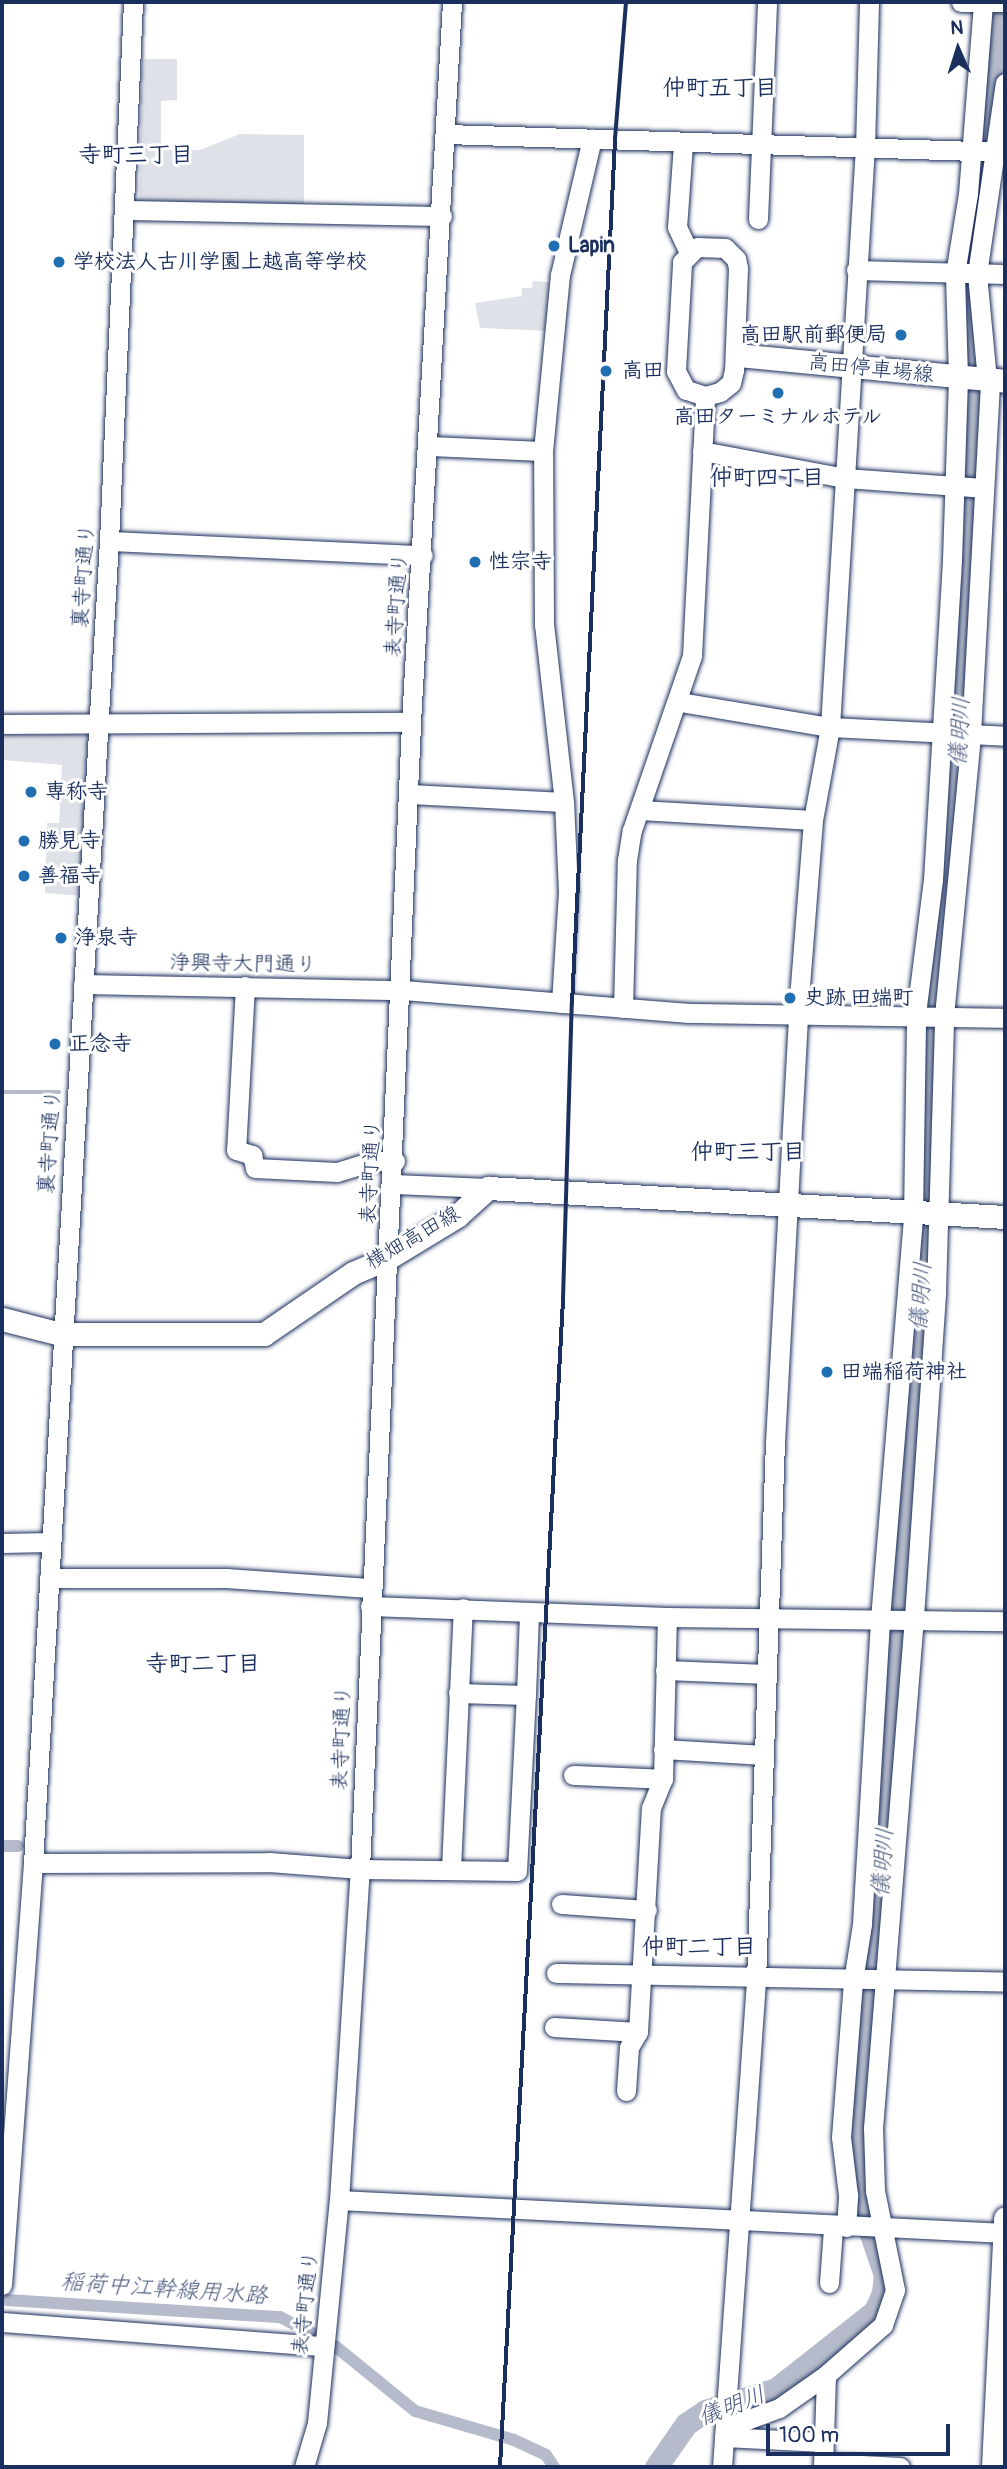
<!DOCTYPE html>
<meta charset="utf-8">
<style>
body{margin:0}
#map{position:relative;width:1007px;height:2469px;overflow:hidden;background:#fff;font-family:Pangolin,"Klee One",sans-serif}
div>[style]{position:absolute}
.green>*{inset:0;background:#dee1e7}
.stream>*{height:3.5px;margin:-1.75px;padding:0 1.75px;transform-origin:1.75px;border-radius:1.75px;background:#b5bbca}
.canal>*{height:12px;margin:-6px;padding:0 6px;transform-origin:6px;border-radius:6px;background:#b5bbca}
.river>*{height:23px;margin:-11.5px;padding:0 11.5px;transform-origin:11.5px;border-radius:11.5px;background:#b5bbca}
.roads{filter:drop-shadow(0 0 2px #1b2f5e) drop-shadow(0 0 2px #1b2f5e)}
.minor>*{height:19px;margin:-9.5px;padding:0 9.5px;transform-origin:9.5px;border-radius:9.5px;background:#fff}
.major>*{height:23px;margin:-11.5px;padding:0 11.5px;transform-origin:11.5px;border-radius:11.5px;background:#fff}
.rail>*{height:3.5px;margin:-1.75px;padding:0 1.75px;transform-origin:1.75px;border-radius:1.75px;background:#1b2f5e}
.dots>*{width:19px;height:19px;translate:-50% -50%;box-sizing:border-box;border:4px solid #fff;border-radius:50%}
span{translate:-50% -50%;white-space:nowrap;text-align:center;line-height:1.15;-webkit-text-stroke:6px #fff;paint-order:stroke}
.poi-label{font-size:21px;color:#1b2f5e;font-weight:700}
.left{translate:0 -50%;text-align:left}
.right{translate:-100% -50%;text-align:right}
.street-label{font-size:21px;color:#1b2f5e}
.neighbourhood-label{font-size:23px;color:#1b2f5e;font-weight:700}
.water-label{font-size:23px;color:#49597e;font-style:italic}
.frame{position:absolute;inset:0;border:4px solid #1b2f5e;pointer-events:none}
.north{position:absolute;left:923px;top:14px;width:70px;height:70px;-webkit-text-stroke:5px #fff;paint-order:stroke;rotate:357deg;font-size:19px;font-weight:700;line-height:28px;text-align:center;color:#1b2f5e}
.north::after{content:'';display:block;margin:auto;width:24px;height:32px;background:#1b2f5e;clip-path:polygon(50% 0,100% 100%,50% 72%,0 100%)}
.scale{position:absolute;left:766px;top:2424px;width:184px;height:32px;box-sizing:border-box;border:4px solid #1b2f5e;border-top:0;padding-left:9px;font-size:21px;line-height:24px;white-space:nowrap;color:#1b2f5e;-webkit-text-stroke:5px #fff;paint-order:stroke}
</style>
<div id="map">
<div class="green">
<i style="clip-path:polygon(142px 59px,177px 59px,177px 100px,161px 101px,161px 150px,200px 150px,240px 134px,304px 135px,304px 206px,139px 204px)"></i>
<i style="clip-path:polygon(533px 281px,555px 283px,552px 331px,480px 328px,475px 303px,522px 296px,522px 288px,532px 288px)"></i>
<i style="clip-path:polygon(2px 735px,88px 735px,83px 896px,45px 893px,47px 823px,59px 823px,62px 765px,2px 760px)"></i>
</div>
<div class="stream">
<i style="left:2px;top:1092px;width:57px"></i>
</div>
<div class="canal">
<i style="left:2px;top:1846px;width:16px"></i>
<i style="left:7px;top:2300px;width:274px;rotate:3.6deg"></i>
<i style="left:280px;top:2317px;width:39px;rotate:27deg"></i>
<i style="left:335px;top:2346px;width:103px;rotate:39.1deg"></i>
<i style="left:415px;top:2411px;width:103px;rotate:16.3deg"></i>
<i style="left:514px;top:2440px;width:35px;rotate:25deg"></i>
<i style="left:546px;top:2455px;width:14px;rotate:56deg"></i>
</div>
<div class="river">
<i style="left:974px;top:206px;width:72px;rotate:-80.4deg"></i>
<i style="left:986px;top:135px;width:134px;rotate:-84.4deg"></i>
<i style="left:656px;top:2467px;width:52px;rotate:-55.1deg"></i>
<i style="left:686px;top:2424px;width:23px;rotate:-34deg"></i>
<i style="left:705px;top:2411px;width:74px;rotate:-17.2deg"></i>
<i style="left:776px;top:2389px;width:126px;rotate:-38.2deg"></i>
<i style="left:875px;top:2311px;width:20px;rotate:-66deg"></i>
<i style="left:883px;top:2293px;width:18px;rotate:-84deg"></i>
<i style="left:885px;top:2275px;width:80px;rotate:-108.9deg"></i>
<i style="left:859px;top:2199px;width:76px;rotate:-91.5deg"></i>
<i style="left:857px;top:2123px;width:206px;rotate:-83.9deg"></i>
<i style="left:879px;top:1918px;width:658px;rotate:-86.17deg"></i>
<i style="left:923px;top:1261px;width:252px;rotate:-88.2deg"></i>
<i style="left:931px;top:1009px;width:248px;rotate:-83.5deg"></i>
<i style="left:959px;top:763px;width:392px;rotate:-88deg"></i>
<i style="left:973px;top:371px;width:118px;rotate:-93.4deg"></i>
</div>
<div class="roads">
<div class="minor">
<i style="left:961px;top:2px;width:44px"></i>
<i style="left:446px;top:134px;width:559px;rotate:1.84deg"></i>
<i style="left:683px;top:144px;width:83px;rotate:94.1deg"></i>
<i style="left:677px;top:227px;width:26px;rotate:65deg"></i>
<i style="left:125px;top:210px;width:317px;rotate:1.1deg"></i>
<i style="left:758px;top:219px;width:217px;rotate:-87.6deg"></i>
<i style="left:697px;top:247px;width:28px;rotate:2deg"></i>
<i style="left:725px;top:248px;width:16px;rotate:45deg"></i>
<i style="left:736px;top:259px;width:9px;rotate:77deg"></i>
<i style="left:738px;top:268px;width:102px;rotate:92.2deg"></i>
<i style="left:734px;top:370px;width:13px;rotate:103deg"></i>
<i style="left:731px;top:383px;width:14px;rotate:141deg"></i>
<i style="left:720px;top:392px;width:16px;rotate:165deg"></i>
<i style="left:705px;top:396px;width:20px;rotate:-162deg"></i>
<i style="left:686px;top:390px;width:21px;rotate:-118deg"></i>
<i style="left:676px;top:371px;width:109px;rotate:-86.8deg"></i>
<i style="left:682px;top:262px;width:21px;rotate:-45deg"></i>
<i style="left:856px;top:270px;width:149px;rotate:1.5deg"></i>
<i style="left:987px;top:380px;width:106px;rotate:-95.4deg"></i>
<i style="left:977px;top:274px;width:193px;rotate:-81.7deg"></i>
<i style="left:429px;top:446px;width:114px;rotate:2.5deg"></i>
<i style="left:702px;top:451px;width:146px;rotate:10.7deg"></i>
<i style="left:845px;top:478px;width:138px;rotate:4.1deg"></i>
<i style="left:109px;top:541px;width:314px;rotate:2.6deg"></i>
<i style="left:680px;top:702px;width:152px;rotate:9.5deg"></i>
<i style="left:830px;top:727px;width:175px;rotate:2.9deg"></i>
<i style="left:2px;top:724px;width:409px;rotate:-0.3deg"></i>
<i style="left:410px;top:794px;width:154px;rotate:3deg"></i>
<i style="left:640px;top:810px;width:173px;rotate:3.3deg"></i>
<i style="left:83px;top:984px;width:320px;rotate:1.1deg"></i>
<i style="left:403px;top:990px;width:287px;rotate:4.6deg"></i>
<i style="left:689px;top:1013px;width:316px;rotate:0.9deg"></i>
<i style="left:245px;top:986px;width:164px;rotate:93.1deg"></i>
<i style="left:236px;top:1150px;width:17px;rotate:17deg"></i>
<i style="left:252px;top:1155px;width:13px;rotate:77deg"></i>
<i style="left:255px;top:1168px;width:82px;rotate:2.8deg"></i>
<i style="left:337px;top:1172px;width:38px;rotate:-17deg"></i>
<i style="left:373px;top:1161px;width:22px"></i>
<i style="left:561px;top:1003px;width:111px;rotate:-86.4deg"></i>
<i style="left:568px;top:892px;width:90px;rotate:-92.5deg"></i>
<i style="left:564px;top:802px;width:178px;rotate:-96.4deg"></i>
<i style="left:544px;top:625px;width:174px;rotate:-90.3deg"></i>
<i style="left:543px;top:451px;width:177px;rotate:-84.5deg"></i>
<i style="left:560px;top:275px;width:140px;rotate:-76.8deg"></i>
<i style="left:623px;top:1008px;width:148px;rotate:-88.5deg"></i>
<i style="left:627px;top:860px;width:30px;rotate:-81deg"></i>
<i style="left:632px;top:830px;width:184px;rotate:-71deg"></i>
<i style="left:692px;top:656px;width:260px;rotate:-87.1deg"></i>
<i style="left:394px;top:1184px;width:94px;rotate:2.4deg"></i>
<i style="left:2px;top:1543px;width:49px;rotate:-1.2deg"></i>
<i style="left:49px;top:1578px;width:177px"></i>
<i style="left:226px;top:1578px;width:143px;rotate:4deg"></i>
<i style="left:370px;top:1606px;width:297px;rotate:2.1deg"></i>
<i style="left:667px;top:1617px;width:338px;rotate:0.7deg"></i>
<i style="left:665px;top:1670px;width:102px;rotate:2.2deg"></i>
<i style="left:526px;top:1695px;width:83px;rotate:-87.9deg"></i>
<i style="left:663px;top:1749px;width:101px;rotate:3.4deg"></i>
<i style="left:573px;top:1775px;width:90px;rotate:2.5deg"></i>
<i style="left:33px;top:1863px;width:236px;rotate:-0.2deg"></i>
<i style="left:269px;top:1862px;width:91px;rotate:4.4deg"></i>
<i style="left:360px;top:1869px;width:157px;rotate:0.7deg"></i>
<i style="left:517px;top:1871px;width:176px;rotate:-87.1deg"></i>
<i style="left:526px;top:1695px;width:68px;rotate:-178.3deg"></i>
<i style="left:451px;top:1869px;width:261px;rotate:-87.4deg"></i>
<i style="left:561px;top:1904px;width:86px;rotate:4deg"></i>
<i style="left:556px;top:1973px;width:449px;rotate:1.1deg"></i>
<i style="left:554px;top:2027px;width:84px;rotate:3.4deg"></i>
<i style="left:626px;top:2091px;width:44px;rotate:-86.1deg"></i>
<i style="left:629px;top:2047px;width:17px;rotate:-59deg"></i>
<i style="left:638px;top:2032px;width:224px;rotate:-86.7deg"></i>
<i style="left:651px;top:1808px;width:31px;rotate:-68deg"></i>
<i style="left:663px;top:1779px;width:162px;rotate:-88.6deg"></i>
<i style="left:339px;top:2200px;width:667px;rotate:2.84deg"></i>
<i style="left:846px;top:2227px;width:32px;rotate:-86deg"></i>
<i style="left:848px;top:2195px;width:58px;rotate:-96.9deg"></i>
<i style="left:841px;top:2137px;width:156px;rotate:-85.6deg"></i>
<i style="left:853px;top:1981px;width:58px;rotate:-81deg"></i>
<i style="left:862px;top:1924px;width:306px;rotate:-86.6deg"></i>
<i style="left:880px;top:1619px;width:405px;rotate:-85.3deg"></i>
<i style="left:913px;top:1215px;width:201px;rotate:-89.1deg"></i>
<i style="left:916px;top:1014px;width:135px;rotate:-82.8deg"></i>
<i style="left:933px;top:880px;width:321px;rotate:-86.6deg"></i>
<i style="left:952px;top:560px;width:183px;rotate:-88.1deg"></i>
<i style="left:958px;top:377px;width:103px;rotate:-91.7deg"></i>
<i style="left:955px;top:274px;width:81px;rotate:-80.8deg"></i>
<i style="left:968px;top:194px;width:193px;rotate:-85.5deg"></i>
<i style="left:829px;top:2283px;width:55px;rotate:-85.8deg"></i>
<i style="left:2px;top:2285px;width:423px;rotate:-85.8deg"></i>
<i style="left:33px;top:1863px;width:1324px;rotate:-86.71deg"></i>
<i style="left:109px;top:541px;width:540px;rotate:-87.45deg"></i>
<i style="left:2px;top:2322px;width:323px;rotate:4.3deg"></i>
<i style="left:725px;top:2428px;width:58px;rotate:-20.3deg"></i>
<i style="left:779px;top:2408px;width:57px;rotate:-35.1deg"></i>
<i style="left:826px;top:2375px;width:76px;rotate:-41.3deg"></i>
<i style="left:883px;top:2325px;width:37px;rotate:-71deg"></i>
<i style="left:895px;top:2290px;width:101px;rotate:-101.4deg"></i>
<i style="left:875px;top:2191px;width:63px;rotate:-91.8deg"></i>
<i style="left:873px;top:2128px;width:513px;rotate:-85.41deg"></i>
<i style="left:914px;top:1617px;width:326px;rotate:-86.1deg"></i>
<i style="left:936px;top:1292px;width:276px;rotate:-88.3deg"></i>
<i style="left:944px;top:1016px;width:283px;rotate:-84.5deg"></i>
<i style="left:971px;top:734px;width:355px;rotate:-86.9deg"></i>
<i style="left:724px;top:2437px;width:99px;rotate:2.9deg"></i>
<i style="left:823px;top:2463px;width:77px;rotate:3deg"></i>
<i style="left:304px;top:2467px;width:46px;rotate:-73.5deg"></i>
<i style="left:317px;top:2423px;width:224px;rotate:-84.4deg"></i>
<i style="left:339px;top:2200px;width:332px;rotate:-86.4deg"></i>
<i style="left:360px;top:1869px;width:1148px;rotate:-87.45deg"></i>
<i style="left:411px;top:722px;width:721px;rotate:-86.74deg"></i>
<i style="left:722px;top:2467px;width:488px;rotate:-86deg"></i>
<i style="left:756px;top:1980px;width:538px;rotate:-87.98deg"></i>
<i style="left:775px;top:1442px;width:432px;rotate:-86.9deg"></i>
<i style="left:798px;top:1011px;width:192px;rotate:-85.5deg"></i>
<i style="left:813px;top:820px;width:95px;rotate:-79.6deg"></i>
<i style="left:830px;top:727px;width:581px;rotate:-86.55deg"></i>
<i style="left:865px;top:147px;width:145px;rotate:-88.4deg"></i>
<i style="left:823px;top:2467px;width:92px;rotate:-88.1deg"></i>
</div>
<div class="major">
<i style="left:737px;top:355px;width:269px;rotate:5.5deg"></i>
<i style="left:2px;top:1319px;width:61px;rotate:14.3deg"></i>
<i style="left:61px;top:1334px;width:203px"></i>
<i style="left:264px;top:1334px;width:108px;rotate:-34.4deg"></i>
<i style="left:353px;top:1273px;width:38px;rotate:-23deg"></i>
<i style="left:388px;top:1258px;width:81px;rotate:-31.3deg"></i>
<i style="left:457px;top:1216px;width:42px;rotate:-42.1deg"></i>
<i style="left:488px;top:1188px;width:518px;rotate:3.21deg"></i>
<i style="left:993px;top:2467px;width:249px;rotate:-87.2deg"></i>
</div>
</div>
<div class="rail">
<i style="left:500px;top:2467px;width:1170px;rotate:-86.91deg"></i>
<i style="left:563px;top:1299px;width:295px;rotate:-88.3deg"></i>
<i style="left:572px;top:1004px;width:866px;rotate:-87.15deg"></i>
<i style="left:615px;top:139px;width:137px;rotate:-85.4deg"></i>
</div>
<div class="dots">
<i style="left:554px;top:246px;background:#1f6fb2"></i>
<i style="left:59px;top:262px;background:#1f6fb2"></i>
<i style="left:901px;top:335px;background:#1f6fb2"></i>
<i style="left:606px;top:371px;background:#1f6fb2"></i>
<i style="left:778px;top:393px;background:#1f6fb2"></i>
<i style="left:475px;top:562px;background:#1f6fb2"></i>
<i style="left:31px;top:792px;background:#1f6fb2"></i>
<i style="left:24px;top:841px;background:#1f6fb2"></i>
<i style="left:24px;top:876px;background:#1f6fb2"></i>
<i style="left:61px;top:938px;background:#1f6fb2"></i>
<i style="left:790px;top:998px;background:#1f6fb2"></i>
<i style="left:55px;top:1044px;background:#1f6fb2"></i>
<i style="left:827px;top:1372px;background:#1f6fb2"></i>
</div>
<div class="poi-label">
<span class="left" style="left:568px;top:246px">Lapin</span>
<span class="left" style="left:73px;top:262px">学校法人古川学園上越高等学校</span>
<span class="right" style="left:887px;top:335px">高田駅前郵便局</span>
<span class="left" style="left:622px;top:371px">高田</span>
<span style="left:778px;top:417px">高田ターミナルホテル</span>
<span class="left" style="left:489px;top:562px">性宗寺</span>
<span class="left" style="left:45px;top:792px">専称寺</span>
<span class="left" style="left:38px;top:841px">勝見寺</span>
<span class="left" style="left:38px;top:876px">善福寺</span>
<span class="left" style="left:75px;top:938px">浄泉寺</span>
<span class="left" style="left:804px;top:998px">史跡 田端町</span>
<span class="left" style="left:69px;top:1044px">正念寺</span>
<span class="left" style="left:841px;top:1372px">田端稲荷神社</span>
</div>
<div class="street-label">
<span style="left:871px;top:369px;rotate:6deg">高田停車場線</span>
<span style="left:84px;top:576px;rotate:-86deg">裏寺町通り</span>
<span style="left:397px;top:605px;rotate:-86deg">表寺町通り</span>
<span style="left:243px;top:964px;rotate:1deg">浄興寺大門通り</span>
<span style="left:50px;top:1142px;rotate:-86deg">裏寺町通り</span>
<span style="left:371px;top:1172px;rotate:-87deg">表寺町通り</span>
<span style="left:413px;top:1238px;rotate:-30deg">横畑高田線</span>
<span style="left:342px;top:1738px;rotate:-88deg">表寺町通り</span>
<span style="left:306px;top:2303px;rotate:-84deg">表寺町通り</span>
</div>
<div class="neighbourhood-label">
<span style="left:720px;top:88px">仲町五丁目</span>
<span style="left:136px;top:155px">寺町三丁目</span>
<span style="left:767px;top:478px">仲町四丁目</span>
<span style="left:748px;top:1152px">仲町三丁目</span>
<span style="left:203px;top:1664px">寺町二丁目</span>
<span style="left:699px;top:1947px">仲町二丁目</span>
</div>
<div class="water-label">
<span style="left:960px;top:731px;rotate:-87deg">儀明川</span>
<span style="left:921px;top:1296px;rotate:-86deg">儀明川</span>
<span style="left:883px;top:1862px;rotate:-86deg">儀明川</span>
<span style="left:164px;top:2289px;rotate:4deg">稲荷中江幹線用水路</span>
<span style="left:732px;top:2406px;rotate:-21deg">儀明川</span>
</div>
<div class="frame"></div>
<div class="north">N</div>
<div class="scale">100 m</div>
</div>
